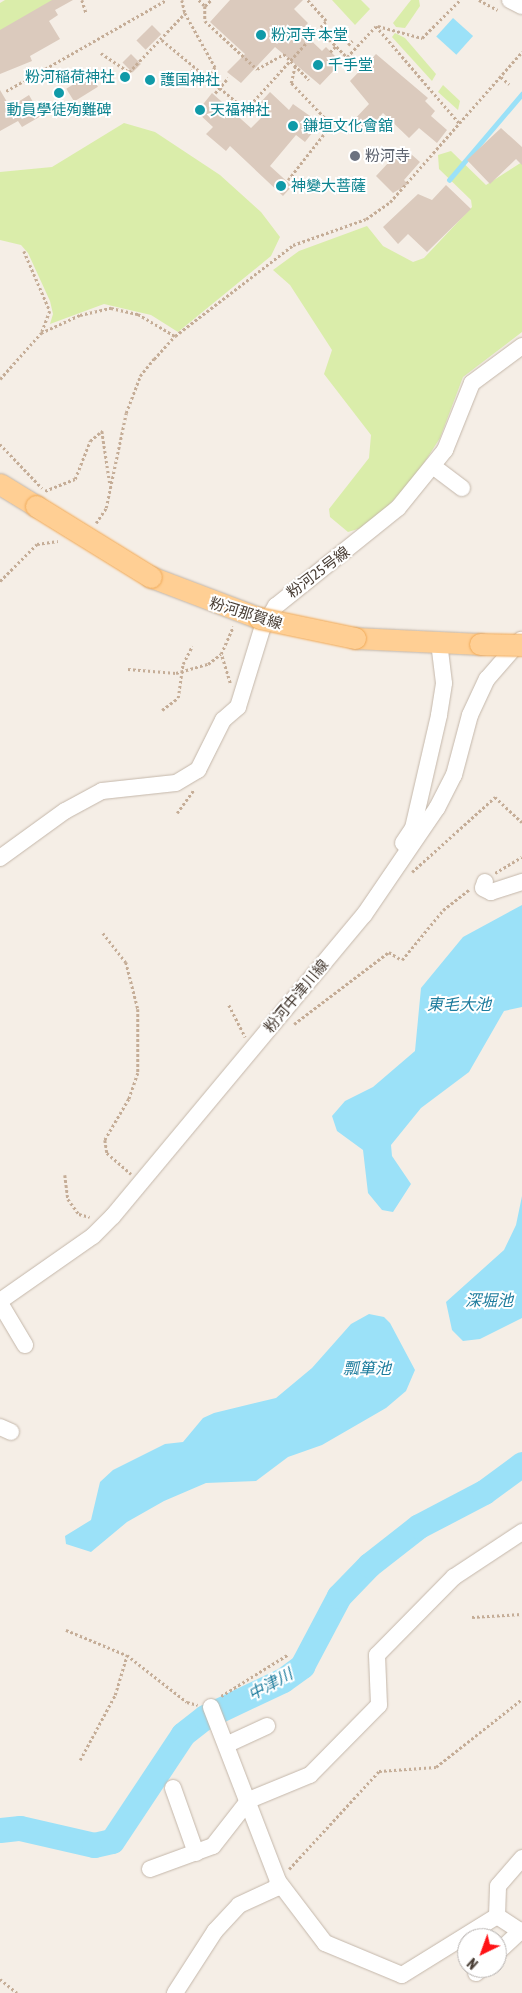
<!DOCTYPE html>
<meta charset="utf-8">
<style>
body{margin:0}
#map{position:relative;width:522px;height:1993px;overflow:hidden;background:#f5eee6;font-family:"Asap Condensed","Noto Sans JP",sans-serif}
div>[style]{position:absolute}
.green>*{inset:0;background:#daedaa}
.water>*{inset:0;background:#9be1f8;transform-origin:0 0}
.stream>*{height:4.5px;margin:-2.25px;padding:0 2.25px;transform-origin:2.25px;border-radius:2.25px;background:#9be1f8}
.river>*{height:25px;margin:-12.5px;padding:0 12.5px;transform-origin:12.5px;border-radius:12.5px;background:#9be1f8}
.building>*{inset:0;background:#dbcabd;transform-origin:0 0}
.path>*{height:2.5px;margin-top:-1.25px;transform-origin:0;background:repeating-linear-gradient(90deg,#c5ad97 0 2.5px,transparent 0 5px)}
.roads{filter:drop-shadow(0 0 1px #c4b7aa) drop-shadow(0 0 1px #c4b7aa)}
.minor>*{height:16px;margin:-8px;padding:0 8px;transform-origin:8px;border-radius:8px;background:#fff}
.major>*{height:21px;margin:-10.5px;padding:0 10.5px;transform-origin:10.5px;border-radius:10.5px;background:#ffcf94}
.bridges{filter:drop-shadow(0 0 1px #f1aa58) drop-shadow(0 0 1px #f1aa58)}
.major-bridge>*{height:21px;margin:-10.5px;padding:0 10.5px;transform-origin:10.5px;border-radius:10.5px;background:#ffcf94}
.dots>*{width:14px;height:14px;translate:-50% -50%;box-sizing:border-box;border:2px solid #fff;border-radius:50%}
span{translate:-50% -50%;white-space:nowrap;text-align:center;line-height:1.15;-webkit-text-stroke:4px #fff;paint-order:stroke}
.culture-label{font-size:15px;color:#0d838f}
.left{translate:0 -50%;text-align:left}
.right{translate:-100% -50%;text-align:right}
.worship-label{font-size:15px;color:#5b616d}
.street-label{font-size:15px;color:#483d34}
.water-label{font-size:16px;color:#1e7c9d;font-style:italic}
.north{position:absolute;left:457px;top:1928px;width:50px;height:50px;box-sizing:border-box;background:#fff;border:1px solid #b6b1ae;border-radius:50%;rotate:222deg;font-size:14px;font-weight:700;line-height:20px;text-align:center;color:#483d34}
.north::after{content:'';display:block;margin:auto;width:18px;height:22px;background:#ff1215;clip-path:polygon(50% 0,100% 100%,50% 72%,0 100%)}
</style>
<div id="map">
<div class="green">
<i style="clip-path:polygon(5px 0,63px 0,49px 15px,0 45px,0 3px)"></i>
<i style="clip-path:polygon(332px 0,361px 0,370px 9px,355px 25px)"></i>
<i style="clip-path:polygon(411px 0,419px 0,420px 6px,405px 28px,396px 27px,393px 23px)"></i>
<i style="clip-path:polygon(395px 33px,405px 38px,436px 74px,432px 81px,392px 37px)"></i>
<i style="clip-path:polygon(443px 85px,460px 101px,458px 110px,438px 92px)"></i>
<i style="clip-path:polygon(124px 123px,155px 132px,220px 175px,261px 212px,280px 237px,271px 256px,178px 332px,151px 315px,104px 304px,50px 324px,53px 314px,50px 301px,28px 253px,21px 245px,0 240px,0 172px,52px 167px)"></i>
<i style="clip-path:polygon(451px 151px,486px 185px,522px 162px,522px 332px,463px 377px,440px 438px,417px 474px,388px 506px,361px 528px,348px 532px,330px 517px,329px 509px,369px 458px,371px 435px,324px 374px,332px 350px,290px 285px,273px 270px,299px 251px,367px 226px,383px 246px,413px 262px,424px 258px,472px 207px,471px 200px,439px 169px,438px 155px)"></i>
</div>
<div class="water">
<i style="left:453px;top:18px;width:27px;height:25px;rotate:42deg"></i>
<i style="clip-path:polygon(522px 905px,522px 1007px,504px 1011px,469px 1072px,421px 1108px,391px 1145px,392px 1156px,411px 1184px,393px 1212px,382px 1210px,368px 1193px,363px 1150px,337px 1131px,332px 1116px,345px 1101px,373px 1087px,415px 1051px,421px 988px,463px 937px)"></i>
<i style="clip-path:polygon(522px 1196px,522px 1318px,480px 1339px,463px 1341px,452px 1330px,446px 1302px,504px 1250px,516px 1225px)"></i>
<i style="clip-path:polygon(369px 1314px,384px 1317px,390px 1323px,415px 1370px,406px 1391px,386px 1408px,322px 1445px,288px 1457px,256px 1481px,206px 1483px,164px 1501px,127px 1522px,91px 1552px,66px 1544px,65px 1536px,91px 1520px,100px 1482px,113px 1470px,165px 1444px,183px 1442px,203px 1418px,214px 1413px,276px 1398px,312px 1368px,351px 1324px)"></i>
</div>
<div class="stream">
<i style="left:449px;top:180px;width:113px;rotate:-49.7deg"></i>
</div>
<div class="river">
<i style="left:0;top:1830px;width:20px;rotate:-6deg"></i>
<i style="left:20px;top:1828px;width:76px;rotate:12.9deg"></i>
<i style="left:94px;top:1845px;width:18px;rotate:-13deg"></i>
<i style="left:112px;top:1841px;width:128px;rotate:-56.4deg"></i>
<i style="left:183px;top:1734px;width:28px;rotate:-38deg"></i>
<i style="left:205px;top:1717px;width:86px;rotate:-25.4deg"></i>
<i style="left:283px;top:1680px;width:24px;rotate:-36deg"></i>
<i style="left:302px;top:1666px;width:79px;rotate:-62.1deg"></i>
<i style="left:339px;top:1596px;width:43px;rotate:-45.9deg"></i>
<i style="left:369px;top:1565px;width:63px;rotate:-38deg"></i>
<i style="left:419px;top:1526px;width:73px;rotate:-27.6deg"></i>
<i style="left:484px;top:1492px;width:47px;rotate:-36.4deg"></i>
</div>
<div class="building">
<i style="clip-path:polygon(52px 0,73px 0,55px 10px,58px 15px,49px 21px,60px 39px,30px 56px,32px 61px,0 74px,0 30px)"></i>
<i style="clip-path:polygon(230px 0,303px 0,294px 9px,308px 23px,301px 31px,322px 51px,326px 47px,335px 56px,331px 60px,338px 66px,320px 85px,275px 47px,241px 83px,227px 72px,245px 54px,210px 22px)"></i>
<i style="left:152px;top:25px;width:13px;height:22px;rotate:45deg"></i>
<i style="left:131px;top:54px;width:14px;height:12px;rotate:45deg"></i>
<i style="clip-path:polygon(376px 54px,428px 98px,425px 101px,435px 111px,431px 116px,447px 130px,437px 143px,419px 128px,409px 138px,383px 113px,365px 133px,352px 122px,369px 104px,350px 81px)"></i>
<i style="left:90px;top:74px;width:15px;height:28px;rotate:58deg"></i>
<i style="clip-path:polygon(0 90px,10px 107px,29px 95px,41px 116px,22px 127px,18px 121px,0 131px)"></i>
<i style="clip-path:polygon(270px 92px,289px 110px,293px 104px,320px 123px,305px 142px,296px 135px,270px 166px,292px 186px,283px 196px,230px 146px,226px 151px,206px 134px,213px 127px,197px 112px,212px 93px,251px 128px,268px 111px,260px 103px)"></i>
<i style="clip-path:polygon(501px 128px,522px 147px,522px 165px,516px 159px,490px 184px,467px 160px)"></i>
<i style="clip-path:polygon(403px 147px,420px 162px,404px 180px,408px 184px,393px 193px,376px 176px)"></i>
<i style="clip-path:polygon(446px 185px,471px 209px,427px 252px,408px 234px,398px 244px,383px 227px,418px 194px,432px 200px)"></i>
</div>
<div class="path">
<i style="left:82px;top:0;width:13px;rotate:72deg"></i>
<i style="left:182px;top:0;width:13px;rotate:77deg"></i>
<i style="left:185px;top:13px;width:62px;rotate:60.9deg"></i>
<i style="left:215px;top:67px;width:13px;rotate:113deg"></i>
<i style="left:199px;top:0;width:8px;rotate:45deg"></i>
<i style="left:205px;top:6px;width:8px;rotate:-45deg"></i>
<i style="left:479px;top:0;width:21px;rotate:28deg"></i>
<i style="left:205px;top:6px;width:15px;rotate:90deg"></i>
<i style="left:205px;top:21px;width:71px;rotate:42.7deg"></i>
<i style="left:257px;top:69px;width:31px;rotate:-29deg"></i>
<i style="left:284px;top:54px;width:36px;rotate:46deg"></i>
<i style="left:376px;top:26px;width:128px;rotate:49.4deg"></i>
<i style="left:378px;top:26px;width:46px;rotate:15.3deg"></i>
<i style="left:422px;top:38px;width:54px;rotate:-45deg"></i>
<i style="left:319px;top:29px;width:40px;rotate:45deg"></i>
<i style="left:347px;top:57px;width:42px;rotate:-46.9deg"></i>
<i style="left:162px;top:40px;width:108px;rotate:39.7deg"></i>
<i style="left:348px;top:45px;width:6px;rotate:-45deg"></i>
<i style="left:330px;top:52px;width:8px;rotate:-45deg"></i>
<i style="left:101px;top:53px;width:34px;rotate:34deg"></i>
<i style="left:129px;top:72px;width:81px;rotate:-46.5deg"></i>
<i style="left:191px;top:72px;width:5px;rotate:-53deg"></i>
<i style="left:501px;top:77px;width:11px;rotate:41deg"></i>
<i style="left:6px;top:91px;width:184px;rotate:-29.6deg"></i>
<i style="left:215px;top:93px;width:20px;rotate:-49deg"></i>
<i style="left:240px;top:116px;width:128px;rotate:-47.8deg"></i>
<i style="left:326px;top:21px;width:28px;rotate:-132deg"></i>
<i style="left:288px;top:180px;width:70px;rotate:-52deg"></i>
<i style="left:331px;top:125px;width:58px;rotate:-133.6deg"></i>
<i style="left:291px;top:83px;width:17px;rotate:-77deg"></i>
<i style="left:24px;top:251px;width:65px;rotate:66.6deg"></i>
<i style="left:50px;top:311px;width:22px;rotate:111deg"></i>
<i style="left:0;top:379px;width:62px;rotate:-48.3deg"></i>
<i style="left:41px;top:333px;width:43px;rotate:-24.8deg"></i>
<i style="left:80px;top:315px;width:32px;rotate:-13deg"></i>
<i style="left:111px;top:308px;width:28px;rotate:13deg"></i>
<i style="left:138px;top:314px;width:43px;rotate:30.7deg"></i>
<i style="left:0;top:444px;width:61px;rotate:46.3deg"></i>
<i style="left:45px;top:491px;width:32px;rotate:-22deg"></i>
<i style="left:75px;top:479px;width:41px;rotate:-68.5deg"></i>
<i style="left:90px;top:441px;width:16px;rotate:-40deg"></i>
<i style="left:102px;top:431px;width:54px;rotate:81.4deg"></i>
<i style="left:96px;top:523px;width:18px;rotate:-56deg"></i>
<i style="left:106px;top:508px;width:97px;rotate:-78.1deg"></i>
<i style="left:126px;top:413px;width:40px;rotate:-69deg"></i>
<i style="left:140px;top:376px;width:22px;rotate:-51deg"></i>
<i style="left:154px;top:359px;width:31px;rotate:-48deg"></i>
<i style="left:175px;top:336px;width:149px;rotate:-37.6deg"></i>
<i style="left:293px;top:245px;width:77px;rotate:-19.6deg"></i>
<i style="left:366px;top:219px;width:29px;rotate:-35deg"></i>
<i style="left:390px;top:202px;width:200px;rotate:-48.7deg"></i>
<i style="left:0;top:581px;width:52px;rotate:-45deg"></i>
<i style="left:37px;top:544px;width:21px;rotate:-8deg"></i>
<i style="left:128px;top:669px;width:48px;rotate:4.8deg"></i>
<i style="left:176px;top:673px;width:33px;rotate:-16deg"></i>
<i style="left:208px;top:664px;width:16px;rotate:-38deg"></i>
<i style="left:230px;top:683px;width:30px;rotate:-107deg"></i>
<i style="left:221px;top:654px;width:30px;rotate:-66deg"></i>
<i style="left:162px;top:710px;width:20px;rotate:-37deg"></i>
<i style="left:178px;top:698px;width:34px;rotate:-82deg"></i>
<i style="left:183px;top:664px;width:20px;rotate:-63deg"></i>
<i style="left:177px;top:813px;width:29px;rotate:-54deg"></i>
<i style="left:412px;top:872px;width:112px;rotate:-42.1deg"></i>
<i style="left:495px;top:797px;width:37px;rotate:43deg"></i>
<i style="left:495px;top:873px;width:31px;rotate:-31deg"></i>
<i style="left:103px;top:933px;width:37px;rotate:52deg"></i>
<i style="left:126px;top:962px;width:49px;rotate:75.7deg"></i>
<i style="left:138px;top:1009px;width:64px;rotate:90deg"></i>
<i style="left:138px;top:1073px;width:28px;rotate:109deg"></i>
<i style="left:129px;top:1099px;width:48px;rotate:120.3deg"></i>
<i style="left:105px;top:1140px;width:13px;rotate:81deg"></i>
<i style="left:107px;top:1153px;width:32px;rotate:41deg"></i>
<i style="left:229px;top:1005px;width:36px;rotate:63deg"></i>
<i style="left:294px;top:1024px;width:119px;rotate:-37.2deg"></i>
<i style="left:389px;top:952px;width:15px;rotate:32deg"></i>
<i style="left:402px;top:960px;width:65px;rotate:-50.6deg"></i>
<i style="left:443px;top:910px;width:33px;rotate:-38deg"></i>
<i style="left:65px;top:1175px;width:24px;rotate:83deg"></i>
<i style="left:68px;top:1199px;width:19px;rotate:54deg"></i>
<i style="left:79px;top:1214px;width:11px;rotate:15deg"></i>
<i style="left:472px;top:1617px;width:50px;rotate:-3.4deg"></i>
<i style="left:66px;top:1630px;width:65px;rotate:22.6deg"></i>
<i style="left:221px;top:1696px;width:78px;rotate:-31.8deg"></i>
<i style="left:80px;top:1760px;width:74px;rotate:-61.7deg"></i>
<i style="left:115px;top:1695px;width:42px;rotate:-73.3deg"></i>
<i style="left:127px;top:1655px;width:76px;rotate:38.1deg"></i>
<i style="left:187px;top:1702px;width:11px;rotate:15deg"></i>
<i style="left:289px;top:1869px;width:133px;rotate:-47.4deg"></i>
<i style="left:379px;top:1771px;width:57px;rotate:-4deg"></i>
<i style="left:436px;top:1767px;width:110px;rotate:-38.3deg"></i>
<i style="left:0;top:1979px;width:22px;rotate:39deg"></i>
</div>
<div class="roads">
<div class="minor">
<i style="left:510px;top:0;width:13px;rotate:27deg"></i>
<i style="left:434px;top:467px;width:35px;rotate:37deg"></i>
<i style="left:403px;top:843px;width:18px;rotate:-56deg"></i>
<i style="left:413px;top:828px;width:116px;rotate:-77deg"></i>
<i style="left:439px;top:715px;width:32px;rotate:-81deg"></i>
<i style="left:444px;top:683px;width:39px;rotate:-97deg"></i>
<i style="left:0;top:858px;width:80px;rotate:-35.9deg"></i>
<i style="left:65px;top:811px;width:42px;rotate:-28.4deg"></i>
<i style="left:102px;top:791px;width:74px;rotate:-6.2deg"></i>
<i style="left:176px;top:783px;width:26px;rotate:-31deg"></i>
<i style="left:198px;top:770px;width:56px;rotate:-63.4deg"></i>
<i style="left:223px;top:720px;width:20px;rotate:-41deg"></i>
<i style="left:238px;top:707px;width:82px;rotate:-72.9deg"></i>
<i style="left:262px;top:629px;width:27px;rotate:-59deg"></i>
<i style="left:276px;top:606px;width:156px;rotate:-38.8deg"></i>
<i style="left:398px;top:508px;width:75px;rotate:-51deg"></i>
<i style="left:445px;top:450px;width:72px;rotate:-68.1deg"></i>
<i style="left:472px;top:383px;width:62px;rotate:-36.5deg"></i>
<i style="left:485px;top:882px;width:6px;rotate:108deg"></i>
<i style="left:483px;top:888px;width:9px;rotate:27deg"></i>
<i style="left:491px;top:892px;width:33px;rotate:-18deg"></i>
<i style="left:0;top:1301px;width:113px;rotate:-35deg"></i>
<i style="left:93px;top:1236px;width:28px;rotate:-45deg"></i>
<i style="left:113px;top:1216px;width:392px;rotate:-50.2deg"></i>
<i style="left:364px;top:915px;width:130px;rotate:-55.7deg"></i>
<i style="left:437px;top:808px;width:37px;rotate:-63deg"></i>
<i style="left:454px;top:775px;width:62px;rotate:-75.1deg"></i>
<i style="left:470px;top:715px;width:40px;rotate:-65deg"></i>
<i style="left:487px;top:679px;width:52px;rotate:-48.9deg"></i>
<i style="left:0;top:1303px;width:49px;rotate:59.2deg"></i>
<i style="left:0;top:1427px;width:12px;rotate:24deg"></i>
<i style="left:211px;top:1707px;width:186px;rotate:68.9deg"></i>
<i style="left:278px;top:1881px;width:78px;rotate:52.8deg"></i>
<i style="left:325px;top:1943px;width:83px;rotate:22.6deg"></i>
<i style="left:402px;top:1975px;width:112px;rotate:-31.8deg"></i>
<i style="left:497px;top:1916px;width:30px;rotate:33deg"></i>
<i style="left:228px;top:1744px;width:43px;rotate:-24.8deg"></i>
<i style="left:173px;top:1788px;width:69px;rotate:70.5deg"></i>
<i style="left:150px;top:1869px;width:67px;rotate:-20.1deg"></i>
<i style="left:213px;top:1846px;width:58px;rotate:-52deg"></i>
<i style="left:249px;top:1800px;width:66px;rotate:-22.3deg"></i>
<i style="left:310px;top:1775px;width:98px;rotate:-45.4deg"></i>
<i style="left:379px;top:1705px;width:50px;rotate:-92.3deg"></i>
<i style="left:377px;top:1655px;width:110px;rotate:-45.4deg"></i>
<i style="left:454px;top:1577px;width:82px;rotate:-33.5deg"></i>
<i style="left:497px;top:1916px;width:30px;rotate:-88deg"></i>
<i style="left:498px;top:1886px;width:37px;rotate:-49deg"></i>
<i style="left:497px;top:1953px;width:33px;rotate:-43deg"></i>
<i style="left:476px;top:1973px;width:8px;rotate:-40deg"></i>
<i style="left:175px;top:1993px;width:74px;rotate:-57.2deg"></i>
<i style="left:215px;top:1931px;width:35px;rotate:-47deg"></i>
<i style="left:239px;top:1905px;width:41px;rotate:-24.7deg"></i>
<i style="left:276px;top:1888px;width:7px;rotate:-74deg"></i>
</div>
<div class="major">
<i style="left:0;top:484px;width:42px;rotate:31.4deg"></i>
<i style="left:151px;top:577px;width:116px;rotate:20.8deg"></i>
<i style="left:355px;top:638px;width:125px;rotate:2.7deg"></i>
</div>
</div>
<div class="bridges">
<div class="major-bridge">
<i style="left:36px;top:506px;width:135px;rotate:31.7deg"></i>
<i style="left:259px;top:618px;width:98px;rotate:11.8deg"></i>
<i style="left:480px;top:644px;width:42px;rotate:1.4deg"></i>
</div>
</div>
<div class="dots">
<i style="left:261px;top:35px;background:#0f9aa8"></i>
<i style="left:318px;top:65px;background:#0f9aa8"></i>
<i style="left:125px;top:77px;background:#0f9aa8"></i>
<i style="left:150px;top:80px;background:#0f9aa8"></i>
<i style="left:59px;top:93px;background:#0f9aa8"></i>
<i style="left:200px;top:110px;background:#0f9aa8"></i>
<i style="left:293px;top:126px;background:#0f9aa8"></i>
<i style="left:355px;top:156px;background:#6b7280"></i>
<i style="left:281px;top:186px;background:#0f9aa8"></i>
</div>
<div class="culture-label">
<span class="left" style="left:271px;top:35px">粉河寺 本堂</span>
<span class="left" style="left:328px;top:65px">千手堂</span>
<span class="right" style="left:115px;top:77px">粉河稲荷神社</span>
<span class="left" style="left:160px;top:80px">護国神社</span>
<span style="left:59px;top:110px">動員學徒殉難碑</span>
<span class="left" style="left:210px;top:110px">天福神社</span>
<span class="left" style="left:303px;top:126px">鎌垣文化會舘</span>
<span class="left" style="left:291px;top:186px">神變大菩薩</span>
</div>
<div class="worship-label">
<span class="left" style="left:365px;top:156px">粉河寺</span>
</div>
<div class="street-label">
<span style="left:318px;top:572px;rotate:-37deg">粉河25号線</span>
<span style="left:246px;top:613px;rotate:17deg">粉河那賀線</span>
<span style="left:296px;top:996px;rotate:-50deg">粉河中津川線</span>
</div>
<div class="water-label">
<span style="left:459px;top:1004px">東毛大池</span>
<span style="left:489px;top:1300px">深堀池</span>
<span style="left:367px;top:1368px">瓢箪池</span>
<span style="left:270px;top:1684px;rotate:-29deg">中津川</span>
</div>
<div class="north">N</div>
</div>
